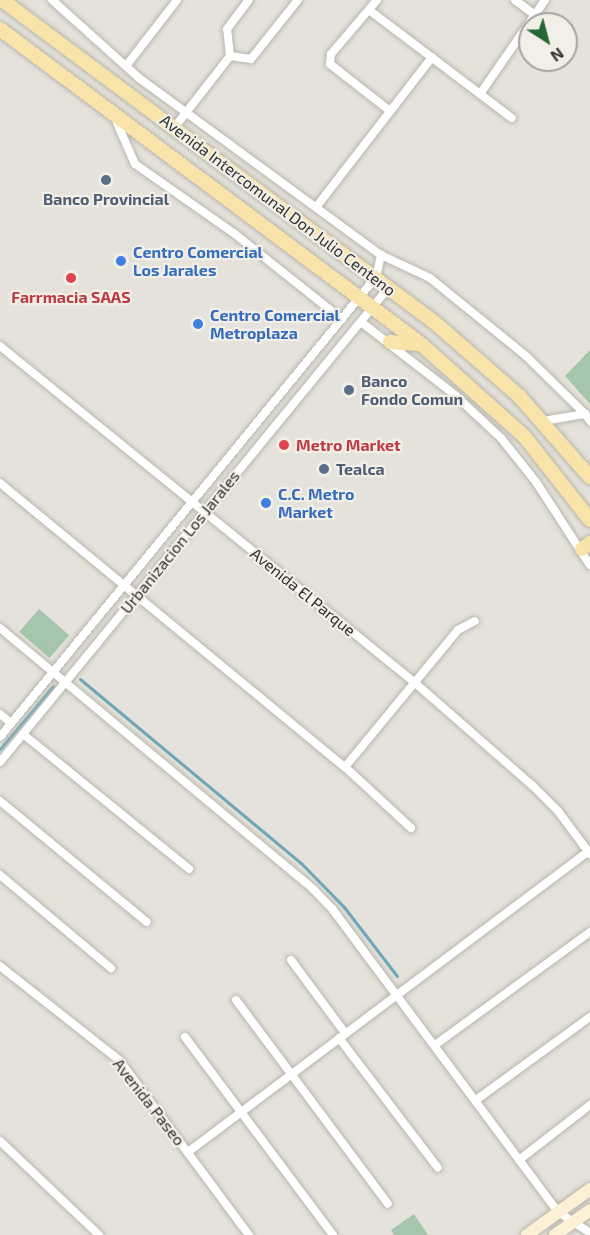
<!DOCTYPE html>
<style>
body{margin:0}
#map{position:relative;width:590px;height:1235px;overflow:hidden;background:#e4e2da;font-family:"Exo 2",sans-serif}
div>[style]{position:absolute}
.green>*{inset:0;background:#a5c5ac;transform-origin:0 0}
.stream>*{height:3px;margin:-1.5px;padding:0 1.5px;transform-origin:1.5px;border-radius:1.5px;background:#70a6bb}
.roads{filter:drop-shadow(0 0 2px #b8b6ae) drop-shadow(0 0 2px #b8b6ae)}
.street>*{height:8px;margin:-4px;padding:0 4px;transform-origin:4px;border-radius:4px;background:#fff}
.secondary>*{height:12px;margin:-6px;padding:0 6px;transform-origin:6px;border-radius:6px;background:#fcf1d4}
.primary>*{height:14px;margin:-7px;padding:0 7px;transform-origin:7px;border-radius:7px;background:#f8e3a8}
.dots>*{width:16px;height:16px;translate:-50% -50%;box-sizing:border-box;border:3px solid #f2efe8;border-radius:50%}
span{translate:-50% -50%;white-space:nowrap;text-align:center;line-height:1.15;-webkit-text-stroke:4.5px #f2efe8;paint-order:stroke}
.service-label{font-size:16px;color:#4e5e75;font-weight:700}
.left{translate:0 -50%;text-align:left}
.street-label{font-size:16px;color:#30302d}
.shop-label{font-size:16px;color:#366cbe;font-weight:700}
.health-label{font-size:16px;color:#be3a42;font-weight:700}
.north{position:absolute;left:518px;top:12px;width:60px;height:60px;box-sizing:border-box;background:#f2efe8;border:2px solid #a4a39d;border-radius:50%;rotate:144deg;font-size:16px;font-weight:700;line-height:24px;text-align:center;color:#30302d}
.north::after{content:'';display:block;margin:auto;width:21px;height:27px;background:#246732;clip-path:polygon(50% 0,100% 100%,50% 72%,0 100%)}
</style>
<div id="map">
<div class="green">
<i style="clip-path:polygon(590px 350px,590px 404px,565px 376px)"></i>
<i style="left:39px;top:609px;width:40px;height:30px;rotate:41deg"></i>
<i style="clip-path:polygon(414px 1214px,428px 1235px,394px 1235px,391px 1230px)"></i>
</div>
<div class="stream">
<i style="left:80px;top:679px;width:288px;rotate:39.8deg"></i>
<i style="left:301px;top:863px;width:62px;rotate:45.7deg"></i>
<i style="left:344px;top:907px;width:87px;rotate:52.5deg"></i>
<i style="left:0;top:749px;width:82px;rotate:-49.9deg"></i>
</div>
<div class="roads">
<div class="street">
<i style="left:52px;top:0;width:117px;rotate:41.9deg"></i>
<i style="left:139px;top:78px;width:300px;rotate:36.2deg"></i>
<i style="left:381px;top:255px;width:54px;rotate:25.1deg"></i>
<i style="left:430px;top:278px;width:124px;rotate:39.1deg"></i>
<i style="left:526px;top:356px;width:83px;rotate:44.5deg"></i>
<i style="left:377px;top:0;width:71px;rotate:130.4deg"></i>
<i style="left:331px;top:54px;width:10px;rotate:96deg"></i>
<i style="left:330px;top:64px;width:76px;rotate:38.1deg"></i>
<i style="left:515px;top:0;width:25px;rotate:37deg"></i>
<i style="left:369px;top:10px;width:179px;rotate:37.1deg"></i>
<i style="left:230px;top:56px;width:21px;rotate:8deg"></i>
<i style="left:251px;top:59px;width:75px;rotate:-51.5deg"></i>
<i style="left:126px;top:66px;width:83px;rotate:-52.3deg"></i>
<i style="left:480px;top:94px;width:114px;rotate:-55.3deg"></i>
<i style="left:114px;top:116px;width:52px;rotate:66.4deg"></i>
<i style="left:135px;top:164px;width:122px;rotate:35deg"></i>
<i style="left:235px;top:234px;width:137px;rotate:38.5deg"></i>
<i style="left:174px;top:128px;width:91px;rotate:-52.1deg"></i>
<i style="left:230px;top:56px;width:27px;rotate:-96deg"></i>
<i style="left:227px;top:29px;width:36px;rotate:-53deg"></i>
<i style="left:317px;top:206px;width:188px;rotate:-52.3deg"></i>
<i style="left:361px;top:322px;width:119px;rotate:37.8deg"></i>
<i style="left:455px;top:395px;width:63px;rotate:43.1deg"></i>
<i style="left:501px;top:438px;width:56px;rotate:51.5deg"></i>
<i style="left:536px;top:482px;width:99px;rotate:57deg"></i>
<i style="left:0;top:346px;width:533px;rotate:39.06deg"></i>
<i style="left:414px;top:682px;width:158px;rotate:41.2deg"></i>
<i style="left:533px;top:786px;width:35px;rotate:45deg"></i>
<i style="left:558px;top:811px;width:54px;rotate:53.3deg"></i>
<i style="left:543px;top:421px;width:43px;rotate:-9.5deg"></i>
<i style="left:585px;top:414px;width:9px;rotate:54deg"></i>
<i style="left:0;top:483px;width:447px;rotate:39.5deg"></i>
<i style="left:345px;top:767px;width:90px;rotate:42.7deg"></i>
<i style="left:0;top:628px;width:408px;rotate:39.8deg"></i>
<i style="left:313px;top:889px;width:29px;rotate:46deg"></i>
<i style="left:333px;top:910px;width:377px;rotate:53.3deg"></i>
<i style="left:558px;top:1212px;width:38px;rotate:33deg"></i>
<i style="left:0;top:714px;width:14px;rotate:39deg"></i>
<i style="left:23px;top:734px;width:214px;rotate:39.1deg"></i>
<i style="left:0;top:737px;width:594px;rotate:-50.74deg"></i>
<i style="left:376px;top:277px;width:23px;rotate:-77deg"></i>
<i style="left:0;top:762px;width:614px;rotate:-50.68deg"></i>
<i style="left:345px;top:767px;width:178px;rotate:-50.5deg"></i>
<i style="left:458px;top:630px;width:19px;rotate:-28deg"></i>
<i style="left:0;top:801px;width:190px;rotate:39.5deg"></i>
<i style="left:0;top:875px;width:145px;rotate:40deg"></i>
<i style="left:291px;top:960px;width:91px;rotate:53.5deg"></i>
<i style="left:0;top:966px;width:152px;rotate:38.3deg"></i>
<i style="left:119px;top:1060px;width:218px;rotate:53.4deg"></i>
<i style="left:236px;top:1000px;width:254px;rotate:53.3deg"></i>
<i style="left:185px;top:1037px;width:247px;rotate:53.2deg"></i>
<i style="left:339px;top:1038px;width:163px;rotate:52.7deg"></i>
<i style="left:435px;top:1045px;width:192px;rotate:-36.1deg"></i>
<i style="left:476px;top:1100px;width:141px;rotate:-36.1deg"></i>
<i style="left:0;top:1141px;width:137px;rotate:43.5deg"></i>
<i style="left:188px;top:1152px;width:500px;rotate:-36.9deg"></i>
<i style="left:519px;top:1160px;width:90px;rotate:-37.8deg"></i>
</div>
<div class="secondary">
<i style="left:527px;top:1235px;width:78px;rotate:-36.1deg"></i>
<i style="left:555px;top:1235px;width:43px;rotate:-35.5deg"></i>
</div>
<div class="primary">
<i style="left:2px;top:0;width:539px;rotate:36.7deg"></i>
<i style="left:434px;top:322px;width:113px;rotate:41deg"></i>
<i style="left:519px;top:396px;width:108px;rotate:48.8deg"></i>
<i style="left:0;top:29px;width:526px;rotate:36.8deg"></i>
<i style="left:421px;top:344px;width:138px;rotate:41.8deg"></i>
<i style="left:524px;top:436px;width:107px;rotate:51.8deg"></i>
<i style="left:390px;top:342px;width:31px;rotate:4deg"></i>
<i style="left:582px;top:549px;width:10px;rotate:-37deg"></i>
</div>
</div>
<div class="dots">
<i style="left:106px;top:180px;background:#5c6f8a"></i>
<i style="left:121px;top:261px;background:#3f7fe0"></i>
<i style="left:71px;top:278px;background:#e0444e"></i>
<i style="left:198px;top:324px;background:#3f7fe0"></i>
<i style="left:349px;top:390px;background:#5c6f8a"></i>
<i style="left:284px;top:445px;background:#e0444e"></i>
<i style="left:324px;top:469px;background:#5c6f8a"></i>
<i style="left:266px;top:503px;background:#3f7fe0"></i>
</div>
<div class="service-label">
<span style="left:106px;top:199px">Banco Provincial</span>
<span class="left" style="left:361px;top:390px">Banco<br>Fondo Comun</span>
<span class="left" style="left:336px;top:469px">Tealca</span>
</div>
<div class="street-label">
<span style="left:278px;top:205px;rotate:37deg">Avenida Intercomunal Don Julio Centeno</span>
<span style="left:180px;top:542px;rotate:-51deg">Urbanizacion Los Jarales</span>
<span style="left:303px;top:592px;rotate:39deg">Avenida El Parque</span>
<span style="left:149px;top:1102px;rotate:52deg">Avenida Paseo</span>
</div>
<div class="shop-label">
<span class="left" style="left:133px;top:261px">Centro Comercial<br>Los Jarales</span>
<span class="left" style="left:210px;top:324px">Centro Comercial<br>Metroplaza</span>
<span class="left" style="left:278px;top:503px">C.C. Metro<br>Market</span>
</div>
<div class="health-label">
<span style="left:71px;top:297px">Farrmacia SAAS</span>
<span class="left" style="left:296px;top:445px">Metro Market</span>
</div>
<div class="north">N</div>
</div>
